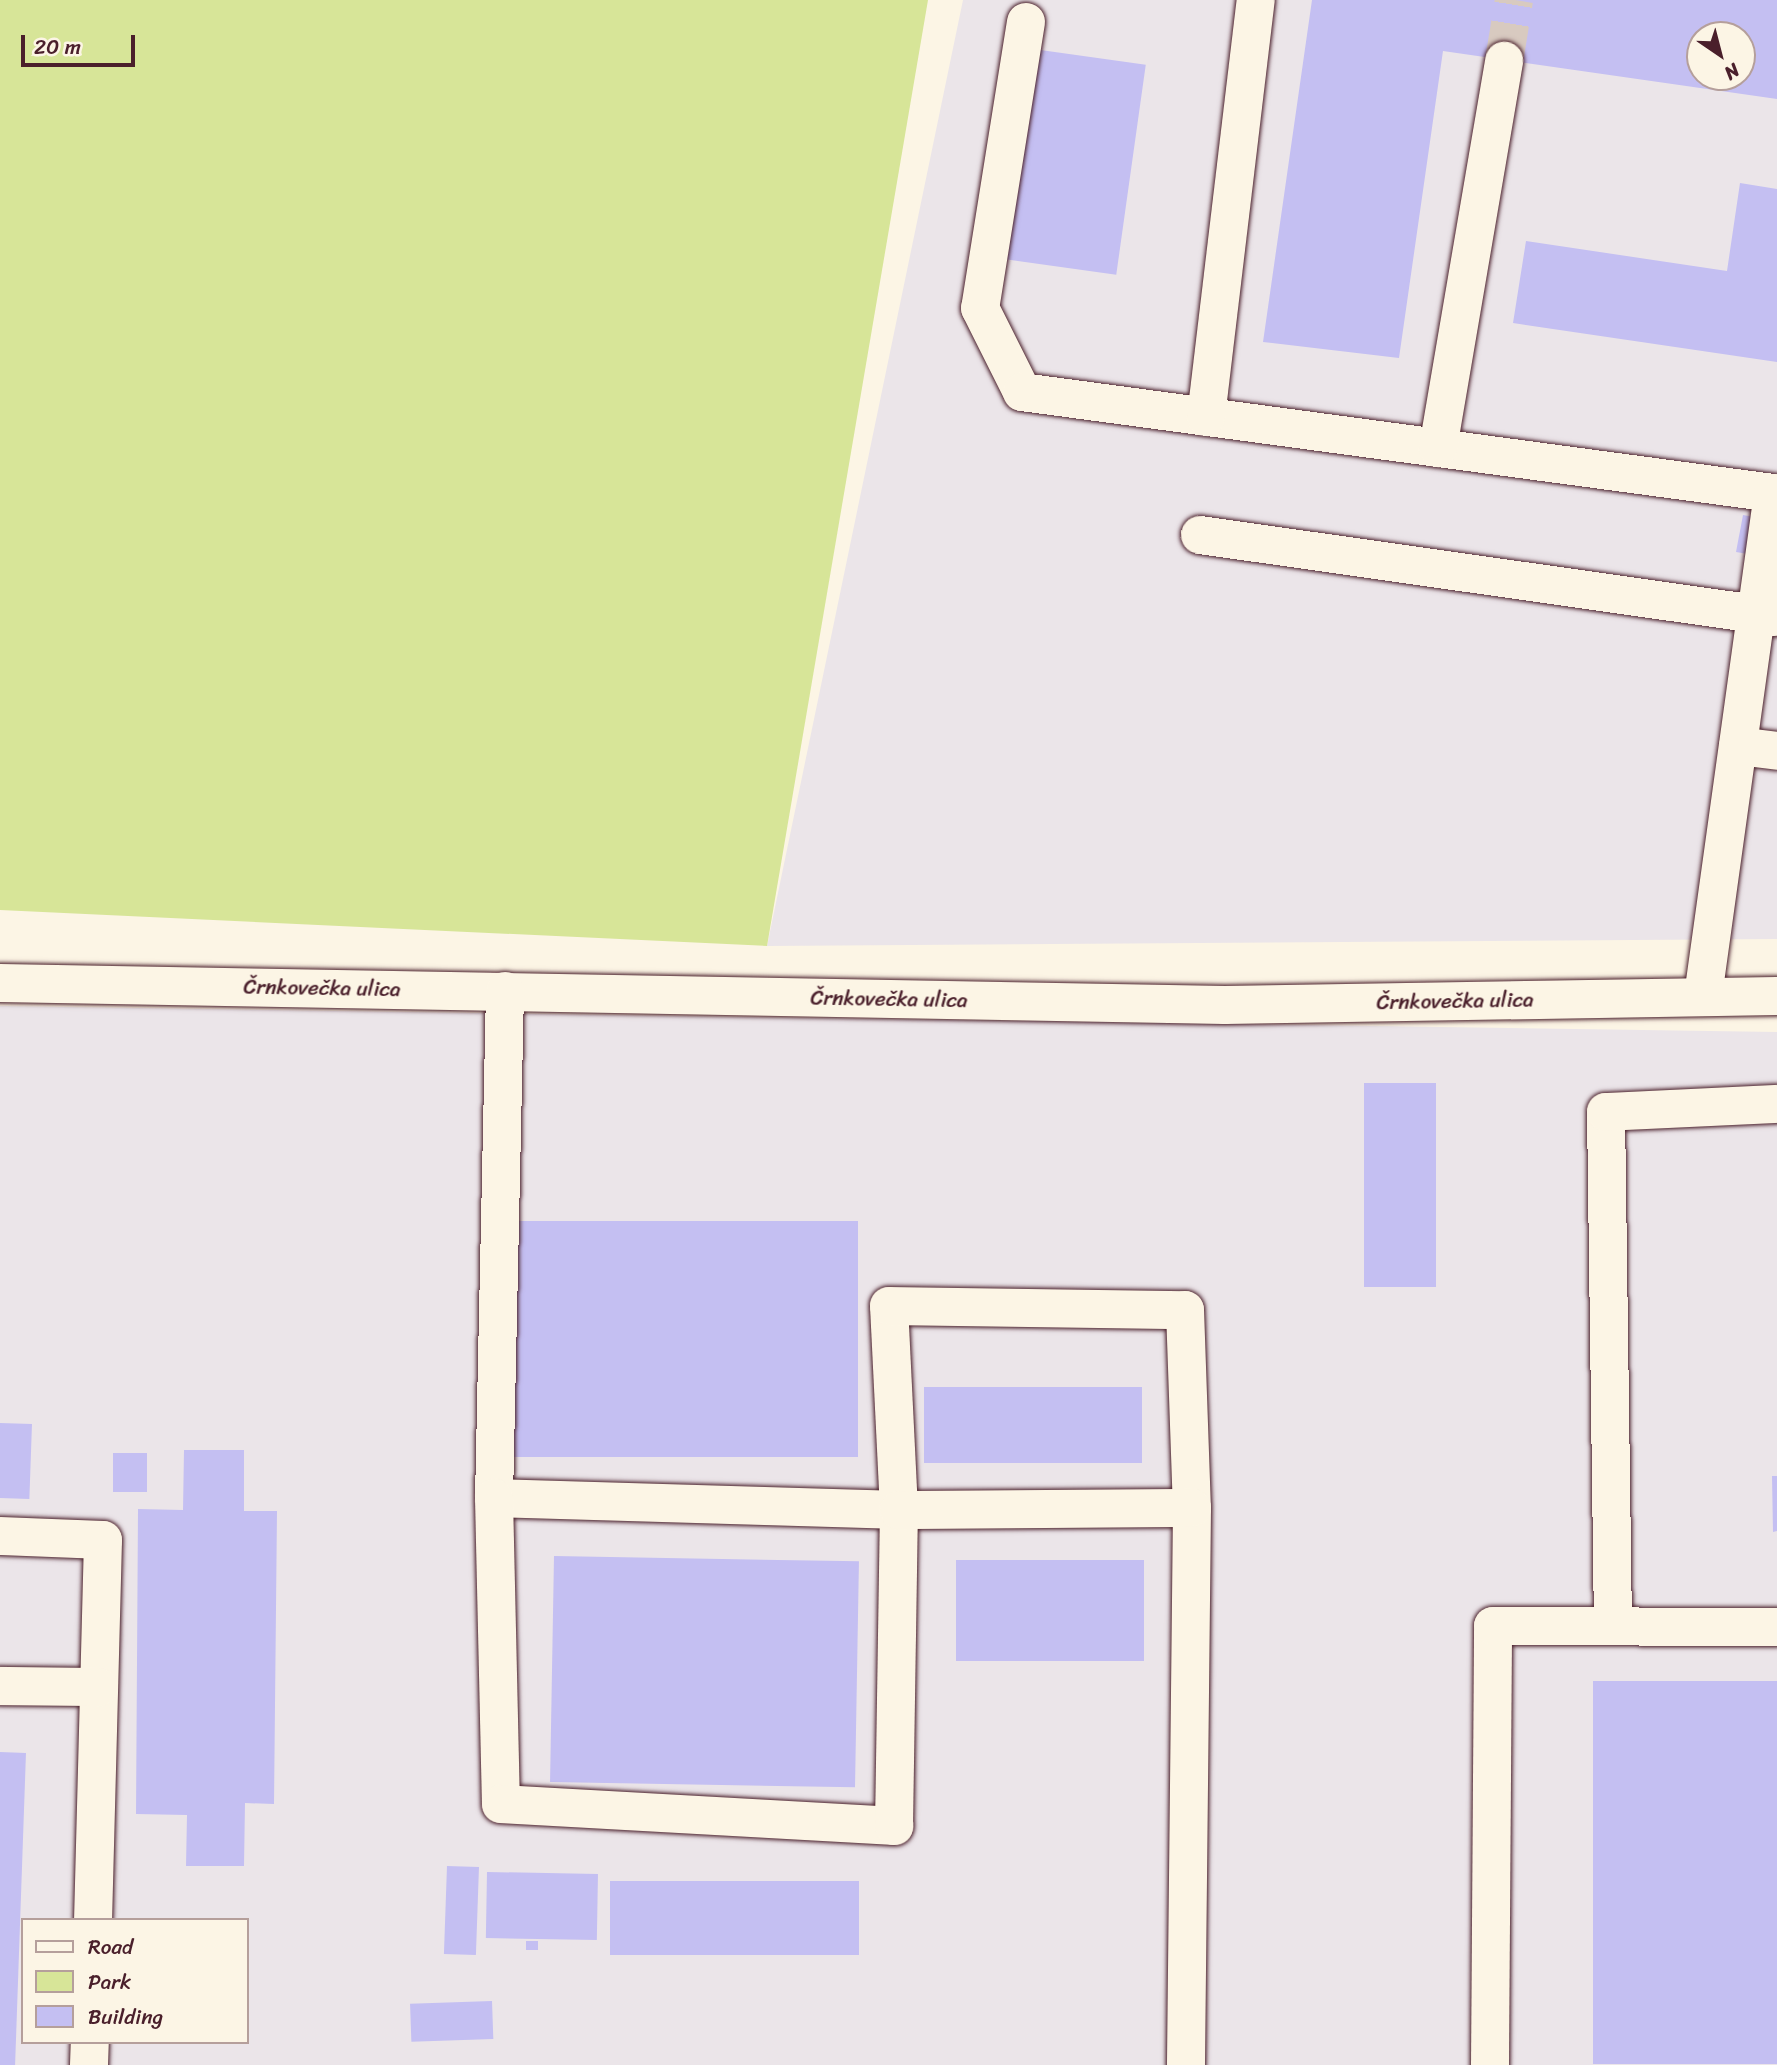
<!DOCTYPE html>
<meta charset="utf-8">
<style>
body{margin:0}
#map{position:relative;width:1777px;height:2065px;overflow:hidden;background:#fcf5e5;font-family:Sriracha,sans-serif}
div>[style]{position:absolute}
.built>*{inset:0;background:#ebe5e9}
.green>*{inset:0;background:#d7e598}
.building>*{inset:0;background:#c4bff2;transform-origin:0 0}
.minor-tunnel>*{height:38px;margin-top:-19px;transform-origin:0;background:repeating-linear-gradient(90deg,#d8cac0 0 38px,transparent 0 57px)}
.roads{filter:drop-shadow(0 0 2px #4a1f2b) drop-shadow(0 0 2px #4a1f2b)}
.minor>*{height:38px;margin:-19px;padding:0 19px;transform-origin:19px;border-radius:19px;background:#fcf5e5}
span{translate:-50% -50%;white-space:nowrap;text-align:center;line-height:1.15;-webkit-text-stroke:5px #fcf5e5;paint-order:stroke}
.street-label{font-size:21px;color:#4a1f2b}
.legend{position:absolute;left:21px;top:1918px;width:228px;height:126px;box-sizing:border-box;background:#fcf5e5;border:2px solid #b59f9b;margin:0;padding:9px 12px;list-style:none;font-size:21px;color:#4a1f2b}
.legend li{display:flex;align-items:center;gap:14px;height:35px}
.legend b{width:35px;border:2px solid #b59f9b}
.north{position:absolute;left:1686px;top:21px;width:70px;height:70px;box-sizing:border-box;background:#fcf5e5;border:2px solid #b59f9b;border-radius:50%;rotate:145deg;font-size:19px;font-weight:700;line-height:28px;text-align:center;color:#4a1f2b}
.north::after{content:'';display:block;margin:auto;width:24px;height:32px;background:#4a1f2b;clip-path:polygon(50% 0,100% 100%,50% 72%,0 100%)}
.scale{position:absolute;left:21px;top:35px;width:114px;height:32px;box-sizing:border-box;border:4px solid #4a1f2b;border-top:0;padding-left:9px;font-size:21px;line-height:24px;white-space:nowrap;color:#4a1f2b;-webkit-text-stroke:5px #fcf5e5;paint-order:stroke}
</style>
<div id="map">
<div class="built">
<i style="clip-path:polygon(evenodd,963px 0,1777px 0,1777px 939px,767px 946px,963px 0,1700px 35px,1742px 35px,1742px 77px,1700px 77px,1700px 35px)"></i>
<i style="clip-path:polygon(evenodd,0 1006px,1777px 1032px,1777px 2065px,0 2065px,0 1006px,23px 1920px,247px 1920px,247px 2042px,23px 2042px,23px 1920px)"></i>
</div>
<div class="green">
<i style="clip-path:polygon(0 0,928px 0,767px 946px,0 910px)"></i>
</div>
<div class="building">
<i style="clip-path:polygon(evenodd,1312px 0,1777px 0,1777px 99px,1443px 51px,1399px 358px,1263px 342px,1312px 0,1700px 35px,1742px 35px,1742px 77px,1700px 77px,1700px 35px)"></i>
<i style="left:1019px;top:47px;width:128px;height:212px;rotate:8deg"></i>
<i style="clip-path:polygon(1740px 183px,1777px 189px,1777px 362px,1513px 323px,1526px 241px,1727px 271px)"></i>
<i style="clip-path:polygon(1743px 515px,1777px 521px,1777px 559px,1736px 552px)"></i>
<i style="left:1364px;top:1083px;width:72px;height:204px"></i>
<i style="left:513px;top:1221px;width:345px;height:236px"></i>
<i style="left:924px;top:1387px;width:218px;height:76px"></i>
<i style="left:0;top:1423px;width:32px;height:75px;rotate:2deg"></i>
<i style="clip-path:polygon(184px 1450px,244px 1450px,244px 1511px,277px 1511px,274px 1804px,245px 1803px,244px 1866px,186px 1866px,187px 1815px,136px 1814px,138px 1509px,183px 1510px)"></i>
<i style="left:113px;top:1453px;width:34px;height:39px"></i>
<i style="clip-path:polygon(1772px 1476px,1777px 1476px,1777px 1531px,1773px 1532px)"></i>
<i style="left:554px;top:1556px;width:305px;height:226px;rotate:1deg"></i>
<i style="left:956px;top:1560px;width:188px;height:101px"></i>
<i style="left:1593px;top:1681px;width:184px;height:383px"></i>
<i style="left:0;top:1752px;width:26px;height:313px;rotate:2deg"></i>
<i style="left:447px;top:1866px;width:32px;height:88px;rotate:2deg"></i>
<i style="left:487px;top:1872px;width:111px;height:66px;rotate:1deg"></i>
<i style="left:610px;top:1881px;width:249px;height:74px"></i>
<i style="left:526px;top:1941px;width:12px;height:9px"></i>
<i style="left:492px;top:2001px;width:38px;height:82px;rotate:88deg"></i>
</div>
<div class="minor-tunnel">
<i style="left:1504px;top:61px;width:62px;rotate:-80.7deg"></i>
</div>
<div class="roads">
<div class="minor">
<i style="left:1026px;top:22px;width:290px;rotate:99.1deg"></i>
<i style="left:980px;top:308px;width:94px;rotate:63.4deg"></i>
<i style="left:1022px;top:392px;width:758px;rotate:7.66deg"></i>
<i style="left:1773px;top:493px;width:508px;rotate:97.92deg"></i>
<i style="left:1206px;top:417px;width:420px;rotate:-83.2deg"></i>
<i style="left:1438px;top:448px;width:393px;rotate:-80.3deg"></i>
<i style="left:1200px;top:535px;width:583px;rotate:8.09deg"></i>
<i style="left:1738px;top:746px;width:39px;rotate:7deg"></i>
<i style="left:0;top:983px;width:1225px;rotate:1.03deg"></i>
<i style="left:1225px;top:1005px;width:552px;rotate:-0.93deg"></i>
<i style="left:505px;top:991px;width:507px;rotate:91.24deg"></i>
<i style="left:494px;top:1498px;width:405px;rotate:1.7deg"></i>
<i style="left:899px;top:1510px;width:204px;rotate:-92.8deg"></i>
<i style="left:889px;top:1306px;width:296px;rotate:0.8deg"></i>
<i style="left:1185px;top:1310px;width:198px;rotate:88deg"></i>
<i style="left:1192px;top:1508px;width:557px;rotate:90.62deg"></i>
<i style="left:494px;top:1498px;width:306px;rotate:88.7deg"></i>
<i style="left:501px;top:1804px;width:394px;rotate:3.2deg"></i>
<i style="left:894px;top:1826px;width:316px;rotate:-89.1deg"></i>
<i style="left:899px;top:1510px;width:293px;rotate:-0.4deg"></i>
<i style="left:0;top:1536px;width:103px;rotate:2.2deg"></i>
<i style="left:103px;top:1540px;width:380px;rotate:91.5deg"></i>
<i style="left:1613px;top:1626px;width:514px;rotate:-90.78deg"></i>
<i style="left:1606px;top:1112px;width:171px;rotate:-2.7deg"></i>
<i style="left:0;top:1686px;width:99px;rotate:0.6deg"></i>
<i style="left:89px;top:2065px;width:23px;rotate:-88deg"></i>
<i style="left:1490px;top:2065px;width:439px;rotate:-89.6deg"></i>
<i style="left:1493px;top:1626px;width:284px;rotate:0.2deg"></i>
</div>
</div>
<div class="street-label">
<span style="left:322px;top:988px;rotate:1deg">Črnkovečka ulica</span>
<span style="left:889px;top:999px;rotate:1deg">Črnkovečka ulica</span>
<span style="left:1455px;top:1001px;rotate:-1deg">Črnkovečka ulica</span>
</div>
<ul class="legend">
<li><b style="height:9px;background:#fcf5e5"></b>Road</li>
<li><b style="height:19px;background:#d7e598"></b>Park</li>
<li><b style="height:19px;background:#c4bff2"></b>Building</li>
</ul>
<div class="north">N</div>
<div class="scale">20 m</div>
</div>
